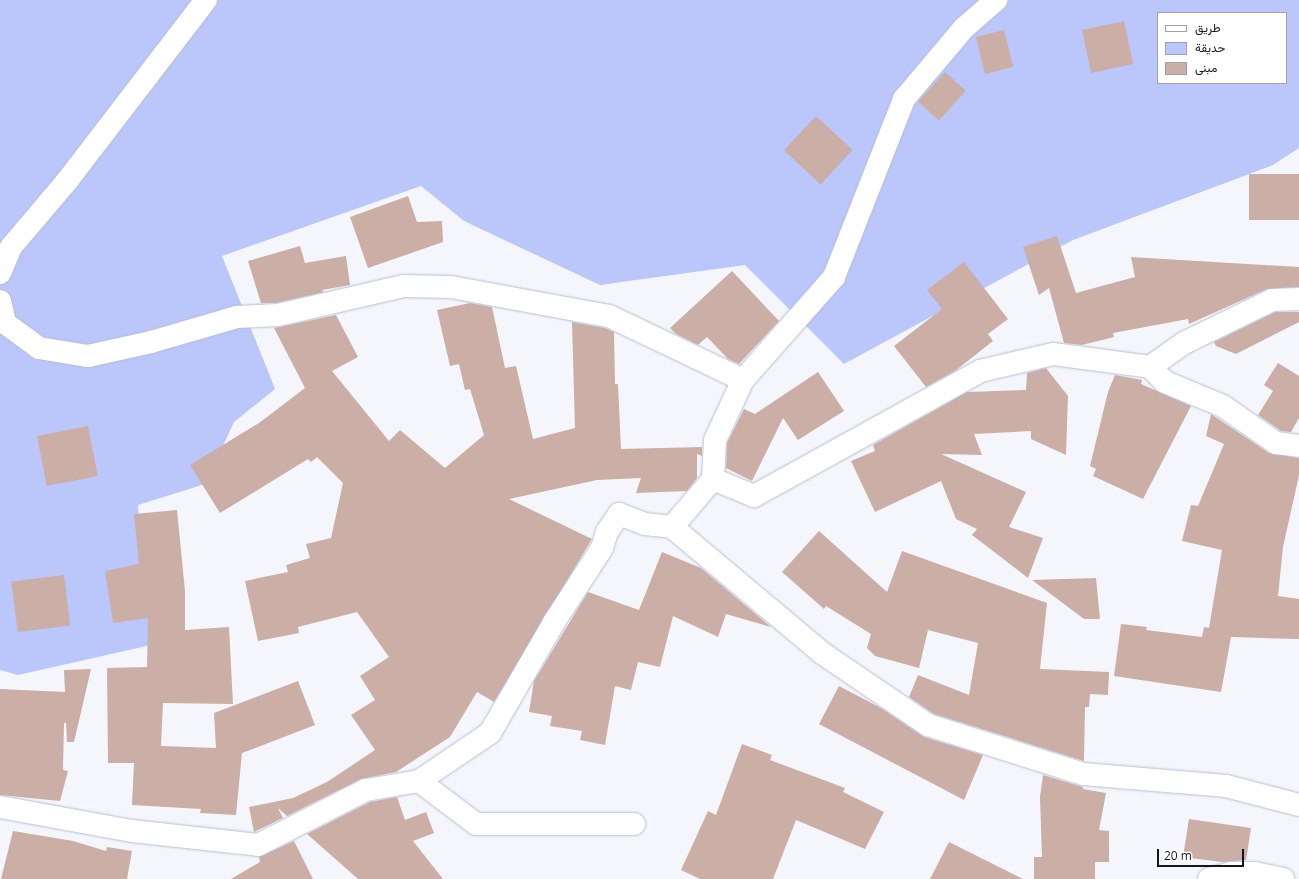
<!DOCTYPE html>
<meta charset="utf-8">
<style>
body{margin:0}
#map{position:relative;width:1299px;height:879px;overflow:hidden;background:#f4f6fb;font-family:"Open Sans",Vazirmatn,sans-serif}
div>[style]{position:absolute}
.green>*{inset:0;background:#bbc7fb}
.building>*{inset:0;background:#cbaea5;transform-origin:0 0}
.roads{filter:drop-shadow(0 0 1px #b6bdd6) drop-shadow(0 0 1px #b6bdd6)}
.minor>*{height:22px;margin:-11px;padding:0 11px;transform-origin:11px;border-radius:11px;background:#fff}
span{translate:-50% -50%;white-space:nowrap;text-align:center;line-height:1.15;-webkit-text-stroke:3px #fff;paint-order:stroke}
.legend{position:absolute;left:1157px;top:12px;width:130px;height:72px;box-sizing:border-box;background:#fff;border:1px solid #a1a2a6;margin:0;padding:5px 7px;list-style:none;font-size:12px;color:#151720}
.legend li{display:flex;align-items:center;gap:8px;height:20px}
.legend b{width:20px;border:1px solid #a1a2a6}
.scale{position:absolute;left:1157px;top:849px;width:87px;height:18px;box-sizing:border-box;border:2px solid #151720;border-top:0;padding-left:5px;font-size:12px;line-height:14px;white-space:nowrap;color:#151720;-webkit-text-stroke:3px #fff;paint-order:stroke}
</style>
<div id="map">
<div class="green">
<i style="clip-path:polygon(evenodd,0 0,1299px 0,1299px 148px,1273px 165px,1073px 240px,844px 364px,745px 265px,600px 285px,464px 221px,421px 186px,222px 256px,275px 389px,234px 422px,205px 484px,138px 505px,151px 645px,18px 675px,0 670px,0 0,1158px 13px,1286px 13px,1286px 83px,1158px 83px,1158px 13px)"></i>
</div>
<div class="building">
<i style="left:1124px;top:21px;width:44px;height:43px;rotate:78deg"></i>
<i style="left:1004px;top:30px;width:38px;height:29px;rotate:76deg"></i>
<i style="left:945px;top:72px;width:28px;height:40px;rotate:42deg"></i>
<i style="left:816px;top:116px;width:50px;height:47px;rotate:43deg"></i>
<i style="left:1299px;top:174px;width:46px;height:50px;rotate:90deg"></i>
<i style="clip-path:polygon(408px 196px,417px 222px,442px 221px,443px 242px,368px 268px,350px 217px)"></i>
<i style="clip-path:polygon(1057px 236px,1076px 293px,1135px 277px,1131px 257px,1299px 267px,1299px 287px,1267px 289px,1189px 324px,1188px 319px,1113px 333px,1114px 337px,1082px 345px,1064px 343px,1049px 288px,1039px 295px,1023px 247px)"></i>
<i style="clip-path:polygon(300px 246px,305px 263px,346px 256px,350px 285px,322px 290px,324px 292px,276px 303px,261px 303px,248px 261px)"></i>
<i style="clip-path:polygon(964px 262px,1008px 319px,988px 334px,993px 341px,955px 371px,926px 387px,894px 346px,942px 309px,927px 290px)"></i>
<i style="clip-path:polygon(732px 271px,779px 321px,739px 364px,728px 359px,707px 337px,698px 345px,676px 334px,670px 328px)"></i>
<i style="clip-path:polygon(470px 303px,492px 307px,505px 368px,516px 366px,533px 439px,575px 428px,572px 322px,605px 328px,614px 332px,615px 384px,618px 384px,621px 449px,702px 447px,702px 456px,697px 454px,697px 478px,687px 491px,636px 493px,641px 478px,597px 480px,509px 499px,592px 539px,494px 702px,477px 692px,450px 737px,396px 772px,361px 779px,287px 816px,278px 808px,283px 818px,254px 832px,249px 807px,293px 798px,327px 782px,375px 750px,351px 715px,375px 700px,360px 676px,389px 657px,357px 612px,298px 627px,299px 633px,258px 641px,245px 581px,288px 572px,286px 565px,310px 558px,306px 544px,331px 538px,343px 483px,317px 457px,311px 462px,308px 459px,220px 513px,190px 465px,259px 423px,305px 388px,274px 328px,336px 315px,358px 357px,332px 371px,389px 441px,400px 430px,445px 468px,484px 435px,470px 389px,465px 390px,459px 364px,450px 366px,437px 310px)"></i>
<i style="clip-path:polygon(1275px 312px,1299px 312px,1299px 322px,1236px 354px,1216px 346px,1214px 342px)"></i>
<i style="clip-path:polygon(1278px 363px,1299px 376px,1299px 418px,1291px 432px,1281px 431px,1258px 415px,1273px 391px,1264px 385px)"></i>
<i style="clip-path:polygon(1046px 368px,1068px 396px,1066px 455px,1031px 439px,1031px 431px,974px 434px,982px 455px,941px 454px,1026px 492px,1009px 527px,1043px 538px,1028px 578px,972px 535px,977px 529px,956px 519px,941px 481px,875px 512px,851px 461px,875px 451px,873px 445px,967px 392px,1026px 390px,1027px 373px)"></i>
<i style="clip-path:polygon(818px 372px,844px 411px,798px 440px,783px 418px,752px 481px,726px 468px,727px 443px,744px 409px,755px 414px)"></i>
<i style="clip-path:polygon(1115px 375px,1142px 380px,1141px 384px,1191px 406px,1143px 499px,1093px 476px,1096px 469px,1090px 466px,1108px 392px)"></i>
<i style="clip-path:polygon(1211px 414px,1269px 453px,1299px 458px,1299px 475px,1283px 547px,1278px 596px,1299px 599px,1299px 639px,1231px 637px,1221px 692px,1114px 676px,1121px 624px,1147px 627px,1146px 630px,1202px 637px,1204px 627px,1209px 628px,1222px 550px,1182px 541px,1191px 505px,1198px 506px,1224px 444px,1206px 436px)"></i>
<i style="left:88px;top:426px;width:51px;height:52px;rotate:79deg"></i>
<i style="clip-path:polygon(177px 510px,185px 591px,185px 630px,229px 627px,233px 704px,163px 703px,161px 746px,216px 748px,214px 713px,298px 681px,315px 725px,242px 753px,236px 815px,200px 813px,201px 809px,132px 805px,134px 763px,108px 763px,107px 668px,147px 667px,148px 618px,113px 623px,105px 571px,139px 564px,134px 514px)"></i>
<i style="clip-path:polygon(819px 531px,887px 592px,902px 551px,1047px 603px,1040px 669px,1109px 672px,1108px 695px,1090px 694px,1089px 707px,1085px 707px,1084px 761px,934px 714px,909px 697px,918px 675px,969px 695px,978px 643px,928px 630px,919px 668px,875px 656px,867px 648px,871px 634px,826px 606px,824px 609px,782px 572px)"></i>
<i style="clip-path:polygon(662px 552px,701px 568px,771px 627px,726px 614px,718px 637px,673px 616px,660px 667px,638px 662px,631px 690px,615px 686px,605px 745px,580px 740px,582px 731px,550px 726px,552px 716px,529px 712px,534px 681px,588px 592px,639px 610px)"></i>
<i style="left:64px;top:575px;width:51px;height:53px;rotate:83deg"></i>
<i style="clip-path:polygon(1096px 578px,1100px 619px,1084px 619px,1032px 580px)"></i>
<i style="clip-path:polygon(91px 669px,74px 742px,67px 742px,66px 723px,64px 723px,63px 770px,68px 771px,60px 801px,0 795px,0 689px,65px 692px,64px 670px)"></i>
<i style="clip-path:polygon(839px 686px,881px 708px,924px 737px,983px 755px,964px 800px,819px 724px)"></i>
<i style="clip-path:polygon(742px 744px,772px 755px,770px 760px,845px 788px,843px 792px,884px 812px,865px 849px,796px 820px,773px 879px,700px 879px,681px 870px,708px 811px,716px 815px)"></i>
<i style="clip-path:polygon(1043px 775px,1083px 787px,1083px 789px,1106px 793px,1099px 830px,1109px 831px,1109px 862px,1095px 862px,1095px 879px,1034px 879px,1034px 857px,1042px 857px,1040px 797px)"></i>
<i style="clip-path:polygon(397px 797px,405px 820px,426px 812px,434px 833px,413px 841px,443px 879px,358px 879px,307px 834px,370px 802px)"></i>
<i style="clip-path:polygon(1189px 819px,1251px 828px,1246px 860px,1222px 862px,1183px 857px)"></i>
<i style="clip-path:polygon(13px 831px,73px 841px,106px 851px,107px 847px,132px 851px,127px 879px,1px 879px)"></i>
<i style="clip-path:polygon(294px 841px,313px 879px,231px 879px,260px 862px,259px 857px)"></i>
<i style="clip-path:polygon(949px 842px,1023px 879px,930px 879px)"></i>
</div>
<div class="roads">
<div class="minor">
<i style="left:0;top:273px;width:28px;rotate:-67deg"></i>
<i style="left:11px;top:247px;width:87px;rotate:-49.7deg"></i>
<i style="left:67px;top:181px;width:228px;rotate:-52.5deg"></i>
<i style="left:0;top:301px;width:23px;rotate:77deg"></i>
<i style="left:5px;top:323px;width:42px;rotate:36.3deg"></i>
<i style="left:39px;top:348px;width:50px;rotate:9.3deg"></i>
<i style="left:88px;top:356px;width:65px;rotate:-12.5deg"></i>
<i style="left:151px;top:342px;width:90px;rotate:-16.2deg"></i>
<i style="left:237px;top:317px;width:41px;rotate:-2.8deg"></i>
<i style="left:278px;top:315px;width:129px;rotate:-13deg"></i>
<i style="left:404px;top:286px;width:47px;rotate:1.2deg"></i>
<i style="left:451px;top:287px;width:161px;rotate:10.4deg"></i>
<i style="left:609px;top:316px;width:148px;rotate:25.5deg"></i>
<i style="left:1150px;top:367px;width:42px;rotate:-35.2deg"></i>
<i style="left:1184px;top:343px;width:98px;rotate:-26deg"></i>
<i style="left:1272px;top:300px;width:27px;rotate:-2deg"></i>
<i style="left:713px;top:479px;width:39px;rotate:-87deg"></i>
<i style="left:715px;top:440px;width:66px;rotate:-65deg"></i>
<i style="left:743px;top:380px;width:137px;rotate:-48.5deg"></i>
<i style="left:834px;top:277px;width:191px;rotate:-68.5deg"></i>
<i style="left:904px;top:99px;width:93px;rotate:-49.8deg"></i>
<i style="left:964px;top:28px;width:43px;rotate:-41.2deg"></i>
<i style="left:672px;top:527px;width:63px;rotate:-49.5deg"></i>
<i style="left:713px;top:479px;width:44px;rotate:22.5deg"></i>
<i style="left:754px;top:496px;width:258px;rotate:-28.9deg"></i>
<i style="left:980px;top:371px;width:75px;rotate:-13.1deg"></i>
<i style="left:1053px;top:354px;width:98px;rotate:7.6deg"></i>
<i style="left:1150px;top:367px;width:21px;rotate:45deg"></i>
<i style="left:1165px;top:382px;width:63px;rotate:22.5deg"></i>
<i style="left:1223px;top:406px;width:65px;rotate:34.9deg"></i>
<i style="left:1276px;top:443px;width:23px;rotate:7deg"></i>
<i style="left:419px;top:781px;width:71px;rotate:37deg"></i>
<i style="left:476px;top:824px;width:158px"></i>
<i style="left:0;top:807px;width:134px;rotate:10.3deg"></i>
<i style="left:132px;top:831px;width:127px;rotate:6.3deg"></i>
<i style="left:258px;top:845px;width:121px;rotate:-27deg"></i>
<i style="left:366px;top:790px;width:54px;rotate:-9.6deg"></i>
<i style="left:419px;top:781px;width:86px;rotate:-34.1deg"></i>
<i style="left:490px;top:733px;width:128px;rotate:-60deg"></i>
<i style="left:554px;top:622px;width:88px;rotate:-57deg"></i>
<i style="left:602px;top:548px;width:17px;rotate:-73deg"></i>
<i style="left:607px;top:532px;width:22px;rotate:-56deg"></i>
<i style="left:619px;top:514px;width:28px;rotate:21deg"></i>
<i style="left:645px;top:524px;width:27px;rotate:6deg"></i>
<i style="left:672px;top:527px;width:196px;rotate:40deg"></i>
<i style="left:822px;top:653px;width:128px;rotate:34.2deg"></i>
<i style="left:928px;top:725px;width:163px;rotate:17.5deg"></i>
<i style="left:1083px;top:774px;width:144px;rotate:4.8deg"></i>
<i style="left:1226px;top:786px;width:75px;rotate:14.6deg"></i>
<i style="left:1209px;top:879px;width:23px;rotate:-15deg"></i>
<i style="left:1231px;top:873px;width:24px"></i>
<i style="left:1255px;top:873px;width:29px;rotate:12deg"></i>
</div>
</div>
<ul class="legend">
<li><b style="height:5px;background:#fff"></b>طريق</li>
<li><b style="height:11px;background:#bbc7fb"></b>حديقة</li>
<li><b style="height:11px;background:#cbaea5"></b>مبنى</li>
</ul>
<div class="scale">20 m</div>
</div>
